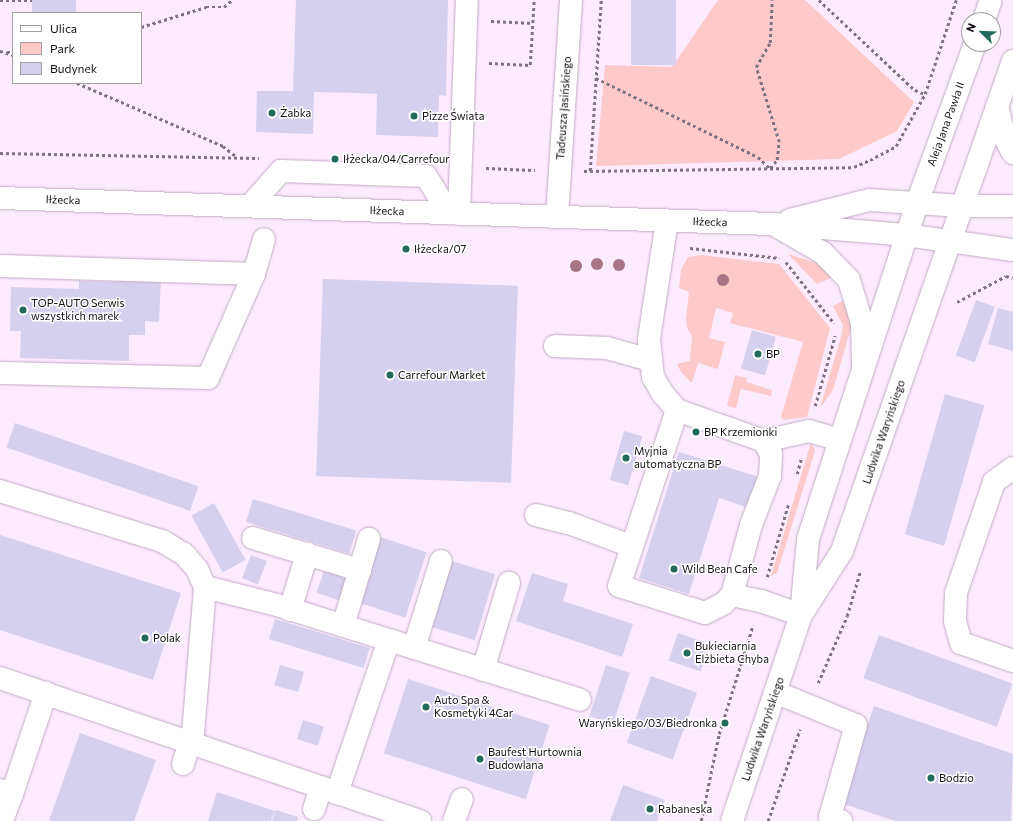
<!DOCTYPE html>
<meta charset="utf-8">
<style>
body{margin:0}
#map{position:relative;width:1013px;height:821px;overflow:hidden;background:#fceaff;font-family:Commissioner,sans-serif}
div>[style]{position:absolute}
.green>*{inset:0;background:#fdc9c9}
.building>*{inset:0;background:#d5d0ee;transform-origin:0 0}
.path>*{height:2.5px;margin-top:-1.25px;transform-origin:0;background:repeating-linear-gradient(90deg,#7e7281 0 3px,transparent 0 6px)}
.roads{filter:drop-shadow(0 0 1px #bfaac2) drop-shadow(0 0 1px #bfaac2)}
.minor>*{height:22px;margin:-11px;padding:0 11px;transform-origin:11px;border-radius:11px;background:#fff}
.major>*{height:22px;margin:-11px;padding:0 11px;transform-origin:11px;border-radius:11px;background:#fff}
.trees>*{width:12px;height:12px;margin:-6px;border-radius:50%;background:#a67484}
.dots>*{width:11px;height:11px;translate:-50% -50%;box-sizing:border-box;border:2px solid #fff;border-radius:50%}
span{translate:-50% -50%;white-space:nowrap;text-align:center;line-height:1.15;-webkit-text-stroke:3px #fff;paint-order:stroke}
.street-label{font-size:11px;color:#160f18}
.poi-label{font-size:11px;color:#160f18}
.left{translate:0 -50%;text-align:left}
.right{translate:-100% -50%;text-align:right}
.legend{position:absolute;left:12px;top:12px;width:130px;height:72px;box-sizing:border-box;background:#fff;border:1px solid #a29fa3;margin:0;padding:5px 7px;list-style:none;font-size:12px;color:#160f18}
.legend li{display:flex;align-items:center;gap:8px;height:20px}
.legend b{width:20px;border:1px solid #a29fa3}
.north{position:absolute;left:961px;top:12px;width:40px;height:40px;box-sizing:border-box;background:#fff;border:1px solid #a29fa3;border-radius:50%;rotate:293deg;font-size:11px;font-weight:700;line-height:16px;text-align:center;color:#160f18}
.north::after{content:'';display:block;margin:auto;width:14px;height:18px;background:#236a5e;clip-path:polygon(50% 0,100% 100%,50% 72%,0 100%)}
</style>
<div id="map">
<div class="green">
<i style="clip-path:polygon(718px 0,805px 0,914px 102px,897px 131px,839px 159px,596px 166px,605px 65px,672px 67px)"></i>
<i style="clip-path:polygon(788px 254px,817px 263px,833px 277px,817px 284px)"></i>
<i style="clip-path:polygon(701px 255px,779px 264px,830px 328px,807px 417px,784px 420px,781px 417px,803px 342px,730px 323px,733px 313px,716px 308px,709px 338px,725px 342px,718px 369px,698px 363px,692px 383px,681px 372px,677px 364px,690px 361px,692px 336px,687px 328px,686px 319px,689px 292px,679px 288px,681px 270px,688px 257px)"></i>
<i style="clip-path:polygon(848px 298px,852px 322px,850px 331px,833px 390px,820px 408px,842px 333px,843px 325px,833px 306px)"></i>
<i style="clip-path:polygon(735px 375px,747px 378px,746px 382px,772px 390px,771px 396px,741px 389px,736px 408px,727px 406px)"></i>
<i style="clip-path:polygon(811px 442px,815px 451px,777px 573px,771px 576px)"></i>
</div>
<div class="building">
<i style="left:32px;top:0;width:44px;height:13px"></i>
<i style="clip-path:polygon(296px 0,448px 0,446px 96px,439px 95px,438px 137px,376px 135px,377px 94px,360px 93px,314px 92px,313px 134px,256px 132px,257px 91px,293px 91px)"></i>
<i style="left:631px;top:0;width:45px;height:65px"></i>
<i style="clip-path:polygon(118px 277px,161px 278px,159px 322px,145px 321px,145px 335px,129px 335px,129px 361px,20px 358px,21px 331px,10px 331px,11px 287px,79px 289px,79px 281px,118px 282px)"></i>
<i style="left:323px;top:279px;width:195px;height:197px;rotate:2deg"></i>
<i style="left:976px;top:300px;width:20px;height:59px;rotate:20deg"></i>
<i style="clip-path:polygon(998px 308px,1013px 312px,1013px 351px,988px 344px)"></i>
<i style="left:752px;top:330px;width:25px;height:40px;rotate:16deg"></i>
<i style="left:945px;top:394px;width:41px;height:146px;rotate:16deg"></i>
<i style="left:15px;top:423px;width:194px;height:26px;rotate:19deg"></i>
<i style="left:624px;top:431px;width:19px;height:51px;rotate:16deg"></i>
<i style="clip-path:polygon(679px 452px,759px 477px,749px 508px,719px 498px,689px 594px,639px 578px)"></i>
<i style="left:253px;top:499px;width:108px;height:24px;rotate:17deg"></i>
<i style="left:214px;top:503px;width:65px;height:26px;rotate:61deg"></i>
<i style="clip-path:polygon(0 535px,181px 593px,153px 680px,0 630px)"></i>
<i style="left:380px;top:537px;width:49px;height:69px;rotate:18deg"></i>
<i style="left:251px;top:555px;width:17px;height:25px;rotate:21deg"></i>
<i style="left:452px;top:561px;width:45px;height:69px;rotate:17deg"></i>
<i style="left:324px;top:571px;width:24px;height:23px;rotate:19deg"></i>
<i style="clip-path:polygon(532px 573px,568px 584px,563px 601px,633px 624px,622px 657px,516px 621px)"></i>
<i style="left:275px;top:619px;width:99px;height:21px;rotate:17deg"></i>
<i style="left:678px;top:633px;width:34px;height:29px;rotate:19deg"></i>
<i style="left:879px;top:635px;width:142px;height:46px;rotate:20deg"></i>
<i style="left:280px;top:665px;width:25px;height:21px;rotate:16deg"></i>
<i style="left:606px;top:665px;width:25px;height:54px;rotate:18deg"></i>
<i style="left:651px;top:676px;width:49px;height:71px;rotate:20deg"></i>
<i style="left:408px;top:679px;width:149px;height:78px;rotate:18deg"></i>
<i style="clip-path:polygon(874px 706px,1013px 754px,1011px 821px,895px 821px,841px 803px)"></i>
<i style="left:303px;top:720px;width:22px;height:20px;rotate:18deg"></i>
<i style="clip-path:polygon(80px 733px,156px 760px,134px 821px,49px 821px)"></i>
<i style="clip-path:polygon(623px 785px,665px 800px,657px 821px,610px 821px)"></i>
<i style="clip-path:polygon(217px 792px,275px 811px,271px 821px,208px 821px)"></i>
<i style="clip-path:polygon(276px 810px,298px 817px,297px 821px,272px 821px)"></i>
</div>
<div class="path">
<i style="left:819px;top:0;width:132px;rotate:43.2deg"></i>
<i style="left:915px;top:90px;width:11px;rotate:22deg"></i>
<i style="left:0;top:1px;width:32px"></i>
<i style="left:491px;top:21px;width:42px;rotate:2.7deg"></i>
<i style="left:141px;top:27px;width:68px;rotate:-17.1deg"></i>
<i style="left:206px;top:7px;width:18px"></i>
<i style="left:224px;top:7px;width:11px;rotate:-41deg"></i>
<i style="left:0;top:51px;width:14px;rotate:17deg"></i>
<i style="left:7px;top:52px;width:6px"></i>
<i style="left:489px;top:63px;width:41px;rotate:2.8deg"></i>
<i style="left:530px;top:65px;width:65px;rotate:-86.5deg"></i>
<i style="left:596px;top:78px;width:180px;rotate:26deg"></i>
<i style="left:758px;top:157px;width:16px;rotate:43deg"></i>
<i style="left:770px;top:168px;width:11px;rotate:-49deg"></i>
<i style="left:777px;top:160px;width:18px;rotate:-84deg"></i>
<i style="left:779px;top:142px;width:78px;rotate:-107deg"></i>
<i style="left:756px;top:67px;width:28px;rotate:-60deg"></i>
<i style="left:770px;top:43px;width:43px;rotate:-87.3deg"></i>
<i style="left:77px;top:83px;width:159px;rotate:23.3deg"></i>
<i style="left:223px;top:146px;width:16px;rotate:38deg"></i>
<i style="left:0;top:153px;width:259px;rotate:1.1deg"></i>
<i style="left:486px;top:168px;width:49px;rotate:2.3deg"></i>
<i style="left:584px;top:171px;width:270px;rotate:-0.8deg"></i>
<i style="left:854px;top:167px;width:17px;rotate:-24deg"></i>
<i style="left:870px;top:160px;width:30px;rotate:-28deg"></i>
<i style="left:896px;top:146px;width:60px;rotate:-60.9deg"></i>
<i style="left:925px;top:94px;width:99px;rotate:-71.7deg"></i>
<i style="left:590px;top:171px;width:171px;rotate:-86.3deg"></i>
<i style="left:690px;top:248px;width:90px;rotate:6.4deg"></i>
<i style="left:786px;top:262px;width:78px;rotate:51.8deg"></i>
<i style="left:957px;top:302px;width:55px;rotate:-28deg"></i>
<i style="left:1006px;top:276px;width:7px;rotate:16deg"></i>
<i style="left:815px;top:406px;width:73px;rotate:-74.1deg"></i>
<i style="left:797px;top:474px;width:16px;rotate:-75deg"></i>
<i style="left:767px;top:577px;width:75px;rotate:-73.7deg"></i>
<i style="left:818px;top:683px;width:73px;rotate:-66.6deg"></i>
<i style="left:847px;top:616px;width:46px;rotate:-73.5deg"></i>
<i style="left:701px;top:821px;width:89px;rotate:-78.3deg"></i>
<i style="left:719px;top:734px;width:114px;rotate:-72.7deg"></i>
<i style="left:768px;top:821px;width:97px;rotate:-70.8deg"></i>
</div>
<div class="roads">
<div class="minor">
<i style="left:997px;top:106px;width:33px;rotate:76deg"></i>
<i style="left:1005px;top:138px;width:17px;rotate:62deg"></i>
<i style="left:0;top:198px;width:773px;rotate:1.93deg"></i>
<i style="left:773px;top:224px;width:133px;rotate:4.7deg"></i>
<i style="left:906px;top:235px;width:108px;rotate:8deg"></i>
<i style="left:250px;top:206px;width:47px;rotate:-48.5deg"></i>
<i style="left:281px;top:171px;width:145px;rotate:2deg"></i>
<i style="left:426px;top:176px;width:44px;rotate:58.1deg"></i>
<i style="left:459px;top:214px;width:214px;rotate:-87.9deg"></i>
<i style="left:557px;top:217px;width:217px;rotate:-86.3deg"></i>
<i style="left:790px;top:220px;width:81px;rotate:-14.2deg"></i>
<i style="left:869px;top:200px;width:93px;rotate:3.7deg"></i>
<i style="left:962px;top:206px;width:51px"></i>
<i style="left:667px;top:221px;width:119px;rotate:98.7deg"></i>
<i style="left:649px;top:339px;width:38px;rotate:84deg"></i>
<i style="left:653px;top:377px;width:20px;rotate:60deg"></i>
<i style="left:663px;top:394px;width:21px;rotate:49deg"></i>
<i style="left:677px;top:410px;width:92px;rotate:19.6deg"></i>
<i style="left:764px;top:441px;width:46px;rotate:-12.5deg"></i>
<i style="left:809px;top:431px;width:32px;rotate:16deg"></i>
<i style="left:778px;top:227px;width:52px;rotate:30deg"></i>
<i style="left:823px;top:253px;width:37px;rotate:46deg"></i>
<i style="left:849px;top:280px;width:45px;rotate:73.2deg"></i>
<i style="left:862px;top:323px;width:42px;rotate:88.6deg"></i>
<i style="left:0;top:266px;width:254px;rotate:1.8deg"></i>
<i style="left:254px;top:274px;width:114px;rotate:113.9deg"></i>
<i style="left:208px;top:378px;width:208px;rotate:-178.6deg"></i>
<i style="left:254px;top:274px;width:36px;rotate:-74deg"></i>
<i style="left:555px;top:346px;width:52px;rotate:2.2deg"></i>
<i style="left:607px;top:348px;width:45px;rotate:15.6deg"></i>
<i style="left:677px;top:410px;width:185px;rotate:108.2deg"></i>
<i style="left:619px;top:586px;width:90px;rotate:17.4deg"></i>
<i style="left:705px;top:613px;width:20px;rotate:-27deg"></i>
<i style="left:723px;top:604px;width:13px;rotate:-45deg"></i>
<i style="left:732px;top:595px;width:30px;rotate:12deg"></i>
<i style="left:761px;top:601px;width:42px;rotate:19.3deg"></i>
<i style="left:1013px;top:468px;width:24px;rotate:144deg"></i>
<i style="left:994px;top:482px;width:117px;rotate:108.9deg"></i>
<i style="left:956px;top:593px;width:28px;rotate:92deg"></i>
<i style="left:955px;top:621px;width:23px;rotate:75deg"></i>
<i style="left:961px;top:643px;width:55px;rotate:19.1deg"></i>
<i style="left:0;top:491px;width:170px;rotate:17.2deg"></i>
<i style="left:162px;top:541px;width:26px;rotate:31deg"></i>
<i style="left:184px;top:554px;width:20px;rotate:49deg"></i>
<i style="left:197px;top:569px;width:20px;rotate:66deg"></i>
<i style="left:536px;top:515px;width:34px;rotate:14deg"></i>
<i style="left:569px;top:523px;width:66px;rotate:20.4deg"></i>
<i style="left:253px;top:538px;width:112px;rotate:16.7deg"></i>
<i style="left:732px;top:595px;width:73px;rotate:-74.8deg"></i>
<i style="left:751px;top:525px;width:53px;rotate:-68.8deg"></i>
<i style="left:770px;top:476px;width:22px;rotate:-87deg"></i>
<i style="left:771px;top:454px;width:15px;rotate:-118deg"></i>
<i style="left:290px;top:610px;width:59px;rotate:-73.1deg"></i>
<i style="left:343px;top:626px;width:91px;rotate:-73.4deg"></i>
<i style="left:389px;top:640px;width:200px;rotate:17.4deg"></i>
<i style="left:414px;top:648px;width:91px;rotate:-72.8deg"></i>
<i style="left:483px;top:670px;width:91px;rotate:-73.4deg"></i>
<i style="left:0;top:678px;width:444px;rotate:18.8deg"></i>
<i style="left:775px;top:692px;width:87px;rotate:22.2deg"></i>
<i style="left:856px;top:725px;width:96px;rotate:105.8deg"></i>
<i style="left:830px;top:817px;width:12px;rotate:20deg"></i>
<i style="left:183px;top:764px;width:32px;rotate:-72deg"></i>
<i style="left:193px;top:734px;width:147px;rotate:-85.3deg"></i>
<i style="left:205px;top:587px;width:74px;rotate:14deg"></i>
<i style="left:277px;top:605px;width:117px;rotate:17.4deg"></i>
<i style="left:389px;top:640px;width:162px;rotate:108.8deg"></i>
<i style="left:0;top:790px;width:13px;rotate:18deg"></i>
<i style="left:12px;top:794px;width:107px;rotate:-71.4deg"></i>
<i style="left:314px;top:809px;width:23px;rotate:-72deg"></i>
<i style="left:2px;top:821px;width:29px;rotate:-70deg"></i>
<i style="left:454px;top:821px;width:23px;rotate:-70deg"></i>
</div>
<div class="major">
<i style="left:984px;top:20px;width:21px;rotate:-71deg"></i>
<i style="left:803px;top:612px;width:72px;rotate:-57.4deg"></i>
<i style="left:842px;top:551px;width:519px;rotate:-70.76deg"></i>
<i style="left:732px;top:821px;width:217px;rotate:-71.5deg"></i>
<i style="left:801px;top:615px;width:76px;rotate:-84.7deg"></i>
<i style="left:808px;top:539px;width:353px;rotate:-72deg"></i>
<i style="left:917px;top:203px;width:169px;rotate:-70deg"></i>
</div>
</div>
<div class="trees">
<i style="left:597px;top:264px"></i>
<i style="left:619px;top:265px"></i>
<i style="left:576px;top:266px"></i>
<i style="left:723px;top:280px"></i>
</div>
<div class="dots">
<i style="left:272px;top:113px;background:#236a5e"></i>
<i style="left:414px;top:116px;background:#236a5e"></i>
<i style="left:335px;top:159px;background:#236a5e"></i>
<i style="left:406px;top:249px;background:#236a5e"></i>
<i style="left:23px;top:310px;background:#236a5e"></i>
<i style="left:758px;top:354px;background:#236a5e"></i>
<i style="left:390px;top:375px;background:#236a5e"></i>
<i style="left:696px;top:432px;background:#236a5e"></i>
<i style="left:626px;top:458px;background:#236a5e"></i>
<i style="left:674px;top:569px;background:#236a5e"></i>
<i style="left:145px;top:638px;background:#236a5e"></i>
<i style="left:687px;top:653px;background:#236a5e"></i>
<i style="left:426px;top:707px;background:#236a5e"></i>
<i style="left:725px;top:723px;background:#236a5e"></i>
<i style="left:480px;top:759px;background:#236a5e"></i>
<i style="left:931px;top:778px;background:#236a5e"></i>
<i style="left:650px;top:809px;background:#236a5e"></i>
</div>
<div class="street-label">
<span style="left:564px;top:108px;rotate:-86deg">Tadeusza Jasińskiego</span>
<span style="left:946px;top:124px;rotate:-70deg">Aleja Jana Pawła II</span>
<span style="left:63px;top:200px;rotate:2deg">Iłżecka</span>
<span style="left:387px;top:211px;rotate:2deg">Iłżecka</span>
<span style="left:710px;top:222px;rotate:2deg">Iłżecka</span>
<span style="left:884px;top:432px;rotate:-71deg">Ludwika Waryńskiego</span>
<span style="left:763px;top:729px;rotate:-71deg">Ludwika Waryńskiego</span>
</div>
<div class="poi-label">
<span class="left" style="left:280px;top:113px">Żabka</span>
<span class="left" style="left:422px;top:116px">Pizze Świata</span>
<span class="left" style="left:343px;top:159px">Iłżecka/04/Carrefour</span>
<span class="left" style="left:414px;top:249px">Iłżecka/07</span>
<span class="left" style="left:31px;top:310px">TOP-AUTO Serwis<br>wszystkich marek</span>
<span class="left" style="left:766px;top:354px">BP</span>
<span class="left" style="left:398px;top:375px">Carrefour Market</span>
<span class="left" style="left:704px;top:432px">BP Krzemionki</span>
<span class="left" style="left:634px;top:458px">Myjnia<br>automatyczna BP</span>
<span class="left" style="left:682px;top:569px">Wild Bean Cafe</span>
<span class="left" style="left:153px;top:638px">Polak</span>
<span class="left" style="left:695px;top:653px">Bukieciarnia<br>Elżbieta Chyba</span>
<span class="left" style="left:434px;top:707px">Auto Spa &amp;<br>Kosmetyki 4Car</span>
<span class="right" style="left:717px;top:723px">Waryńskiego/03/Biedronka</span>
<span class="left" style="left:488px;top:759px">Baufest Hurtownia<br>Budowlana</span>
<span class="left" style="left:939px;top:778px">Bodzio</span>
<span class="left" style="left:658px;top:809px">Rabaneska</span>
</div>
<ul class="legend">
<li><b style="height:5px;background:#fff"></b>Ulica</li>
<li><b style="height:11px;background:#fdc9c9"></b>Park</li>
<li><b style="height:11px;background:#d5d0ee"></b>Budynek</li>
</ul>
<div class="north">N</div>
</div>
